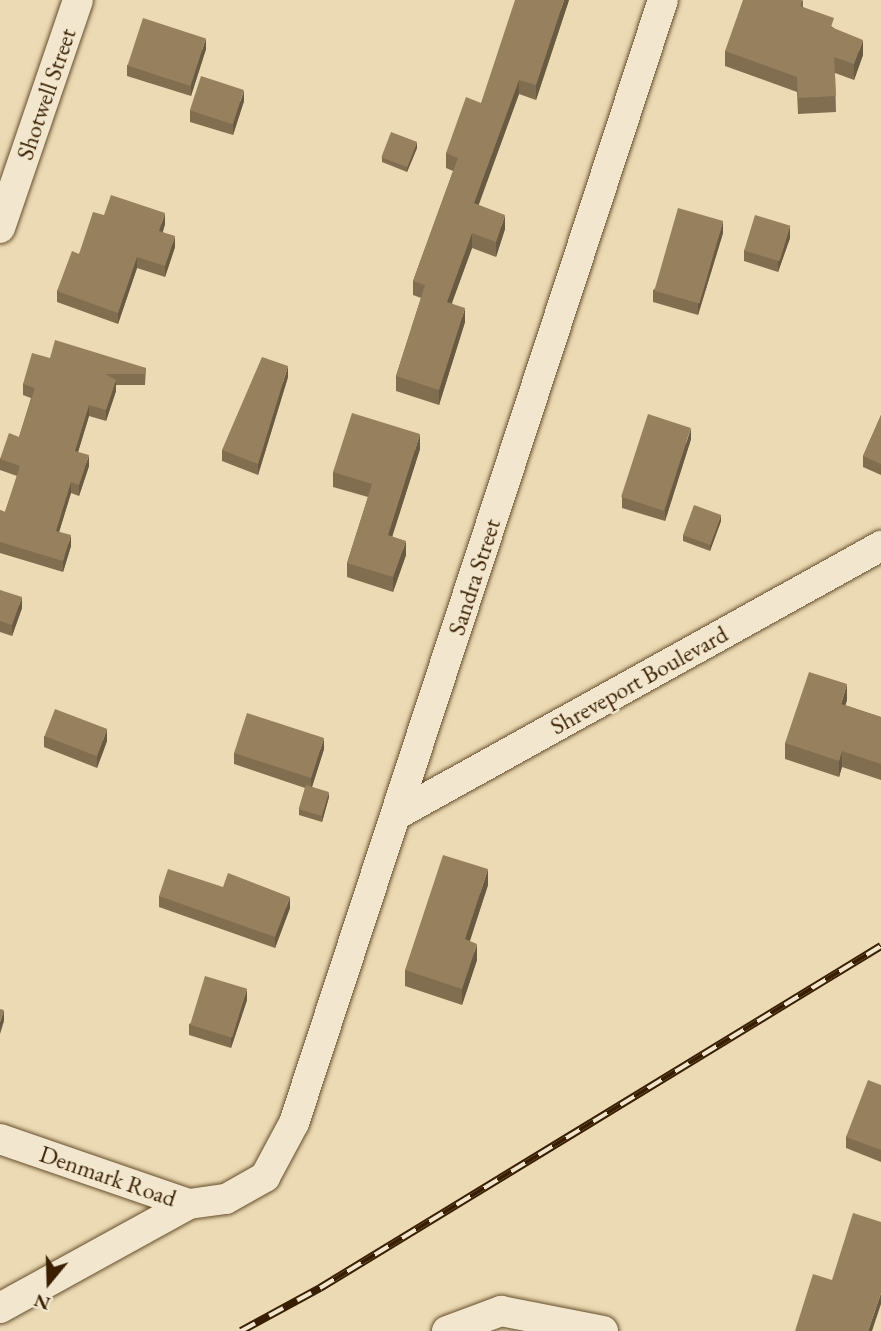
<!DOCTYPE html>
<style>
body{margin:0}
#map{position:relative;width:881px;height:1331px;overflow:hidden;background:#ebdab4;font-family:"EB Garamond",serif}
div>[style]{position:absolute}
.roads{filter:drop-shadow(0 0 2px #664e2d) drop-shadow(0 0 2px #664e2d)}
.street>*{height:30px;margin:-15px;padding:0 15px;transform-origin:15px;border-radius:15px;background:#f2e7ce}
.rail>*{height:8px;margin-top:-4px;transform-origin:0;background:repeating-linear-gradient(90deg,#f2e7ce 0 16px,#391f00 0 32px);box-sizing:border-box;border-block:2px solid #391f00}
.wall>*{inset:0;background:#816e51}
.shaded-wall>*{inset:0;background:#695a42}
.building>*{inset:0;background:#96805e;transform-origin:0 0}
span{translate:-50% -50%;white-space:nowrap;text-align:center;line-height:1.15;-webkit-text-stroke:5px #f2e7ce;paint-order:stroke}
.street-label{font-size:24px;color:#391f00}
.north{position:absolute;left:14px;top:1247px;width:70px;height:70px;-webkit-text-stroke:5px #f2e7ce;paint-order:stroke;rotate:199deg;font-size:19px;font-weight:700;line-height:28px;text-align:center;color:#391f00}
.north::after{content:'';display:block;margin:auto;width:24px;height:32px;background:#391f00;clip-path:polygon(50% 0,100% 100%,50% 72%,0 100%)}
</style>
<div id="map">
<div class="roads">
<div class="street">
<i style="left:0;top:228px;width:241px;rotate:-71.1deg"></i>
<i style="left:396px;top:815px;width:555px;rotate:-29.01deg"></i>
<i style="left:0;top:1139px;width:200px;rotate:19deg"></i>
<i style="left:189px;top:1204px;width:37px;rotate:-8deg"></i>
<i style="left:226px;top:1199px;width:45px;rotate:-29.4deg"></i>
<i style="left:265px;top:1177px;width:61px;rotate:-61.8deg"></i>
<i style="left:294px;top:1123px;width:1182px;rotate:-71.81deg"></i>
<i style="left:0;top:1308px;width:216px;rotate:-28.8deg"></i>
<i style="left:447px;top:1331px;width:58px;rotate:-20.3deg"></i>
<i style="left:501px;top:1311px;width:104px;rotate:11.1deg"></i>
</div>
</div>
<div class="rail">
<i style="left:241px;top:1331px;width:90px;rotate:-28.6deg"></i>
<i style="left:320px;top:1288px;width:657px;rotate:-31.37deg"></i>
</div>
<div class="wall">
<i style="clip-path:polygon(569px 0,536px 100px,519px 94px,478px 205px,505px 229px,496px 257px,472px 248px,452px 303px,465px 322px,439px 405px,396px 391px,396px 376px,421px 298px,413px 295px,413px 281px,453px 171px,446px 168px,446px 153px,481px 103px)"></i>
<i style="clip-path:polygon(803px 0,803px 7px,834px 28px,863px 55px,854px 80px,835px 73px,836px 112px,798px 114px,797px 92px,725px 66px,725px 51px)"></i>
<i style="clip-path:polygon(206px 49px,191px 96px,127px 76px,127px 65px)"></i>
<i style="clip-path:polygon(244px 101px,233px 135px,190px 122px,190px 110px)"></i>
<i style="clip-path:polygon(417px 148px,407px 172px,382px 162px,382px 157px)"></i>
<i style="clip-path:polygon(104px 215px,165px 224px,163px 232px,175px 247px,165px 277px,137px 268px,118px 324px,57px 302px,57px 291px,79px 254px)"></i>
<i style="clip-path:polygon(723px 233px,698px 315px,653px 302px,653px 290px)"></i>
<i style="clip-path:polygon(790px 238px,778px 272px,744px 261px,744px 250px)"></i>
<i style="clip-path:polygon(50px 358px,146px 368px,145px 385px,116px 385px,116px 391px,106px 421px,89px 416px,78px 452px,89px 466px,79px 496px,71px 493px,59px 532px,71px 546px,63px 572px,0 553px,0 510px,5px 512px,17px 476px,0 470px,0 459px,19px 437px,31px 398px,23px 395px,23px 384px)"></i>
<i style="clip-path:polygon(288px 377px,258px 475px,222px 461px,222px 450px)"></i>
<i style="clip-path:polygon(881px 415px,881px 475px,863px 467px,863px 456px)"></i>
<i style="clip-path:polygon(691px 439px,665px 521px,622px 508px,622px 497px)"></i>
<i style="clip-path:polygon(420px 449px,392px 536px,406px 555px,393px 592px,347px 577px,347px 563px,368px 497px,333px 487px,333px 472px)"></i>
<i style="clip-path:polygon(721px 521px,710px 551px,683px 541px,683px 535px)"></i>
<i style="clip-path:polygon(0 590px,22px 608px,12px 636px,0 632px)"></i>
<i style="clip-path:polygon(847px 700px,845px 705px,881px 717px,881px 780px,842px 767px,839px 777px,785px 759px,785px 743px)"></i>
<i style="clip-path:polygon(44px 736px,107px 741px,97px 768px,44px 747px)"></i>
<i style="clip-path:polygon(324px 749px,312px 787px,329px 797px,322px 822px,299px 815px,299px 809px,305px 788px,234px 764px,234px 753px)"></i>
<i style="clip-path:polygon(488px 885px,470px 941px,477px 960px,462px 1005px,405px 986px,405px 970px)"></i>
<i style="clip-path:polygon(159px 896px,290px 908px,275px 948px,159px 907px)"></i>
<i style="clip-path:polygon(247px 1000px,231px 1048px,189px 1035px,189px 1024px)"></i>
<i style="clip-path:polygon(881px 1085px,881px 1162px,846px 1148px,846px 1137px)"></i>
</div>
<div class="shaded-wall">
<i style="clip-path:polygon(564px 0,569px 0,536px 100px,536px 85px)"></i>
<i style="clip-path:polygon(206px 38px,206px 49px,191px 96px,191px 85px)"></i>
<i style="clip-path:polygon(863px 40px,863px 55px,854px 80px,854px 64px)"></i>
<i style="clip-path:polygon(519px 80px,519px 94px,474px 218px,474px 203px)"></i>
<i style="clip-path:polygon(244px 90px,244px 101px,233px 135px,233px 124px)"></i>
<i style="clip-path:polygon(417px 142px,417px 148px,407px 172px,407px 167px)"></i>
<i style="clip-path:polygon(165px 213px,165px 224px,159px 242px,159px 231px)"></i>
<i style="clip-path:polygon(505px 215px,505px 229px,496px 257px,496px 242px)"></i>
<i style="clip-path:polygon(723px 221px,723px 233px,698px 315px,698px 304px)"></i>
<i style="clip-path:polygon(790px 226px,790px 238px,778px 272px,778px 261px)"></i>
<i style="clip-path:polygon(472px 233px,472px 248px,447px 316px,447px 302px)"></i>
<i style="clip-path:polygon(175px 236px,175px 247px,165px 277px,165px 266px)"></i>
<i style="clip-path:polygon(137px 257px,137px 268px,118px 324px,118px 313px)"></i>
<i style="clip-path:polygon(465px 308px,465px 322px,439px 405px,439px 390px)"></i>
<i style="clip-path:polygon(288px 366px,288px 377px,258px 475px,258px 464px)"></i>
<i style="clip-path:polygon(116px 380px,116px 391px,106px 421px,106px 410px)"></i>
<i style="clip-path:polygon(89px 405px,89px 416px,75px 462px,75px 451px)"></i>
<i style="clip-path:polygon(691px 428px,691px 439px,665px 521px,665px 510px)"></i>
<i style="clip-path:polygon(420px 434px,420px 449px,388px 550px,388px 535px)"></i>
<i style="clip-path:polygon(89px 455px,89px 466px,79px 496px,79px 485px)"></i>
<i style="clip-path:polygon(71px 482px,71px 493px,56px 542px,56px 531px)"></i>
<i style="clip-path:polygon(721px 515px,721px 521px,710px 551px,710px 545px)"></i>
<i style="clip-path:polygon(71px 535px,71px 546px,63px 572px,63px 561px)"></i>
<i style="clip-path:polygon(406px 541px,406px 555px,393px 592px,393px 577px)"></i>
<i style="clip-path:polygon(22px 597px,22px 608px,12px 636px,12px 625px)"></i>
<i style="clip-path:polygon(847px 684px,847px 700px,841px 720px,841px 704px)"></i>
<i style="clip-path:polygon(107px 729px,107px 741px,97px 768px,97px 757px)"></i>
<i style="clip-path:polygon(324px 738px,324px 749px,311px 790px,311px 779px)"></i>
<i style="clip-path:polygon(842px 751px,842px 767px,839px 777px,839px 761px)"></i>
<i style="clip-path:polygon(329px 792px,329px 797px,322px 822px,322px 816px)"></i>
<i style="clip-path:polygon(488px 869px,488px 885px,465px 955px,465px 939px)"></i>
<i style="clip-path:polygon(290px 897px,290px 908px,275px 948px,275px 937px)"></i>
<i style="clip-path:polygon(477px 944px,477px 960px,462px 1005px,462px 989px)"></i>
<i style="clip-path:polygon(247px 989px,247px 1000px,231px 1048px,231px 1037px)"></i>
<i style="clip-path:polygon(4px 1010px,4px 1021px,0 1034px,0 1022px)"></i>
<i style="clip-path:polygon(881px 1293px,881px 1304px,872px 1331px,868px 1331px)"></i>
</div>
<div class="building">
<i style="clip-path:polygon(515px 0,564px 0,536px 85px,519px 80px,474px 203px,505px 215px,496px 242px,472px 233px,447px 302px,465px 308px,439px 390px,396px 376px,425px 285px,413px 281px,458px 158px,446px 153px,466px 97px,481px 103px)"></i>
<i style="clip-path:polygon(743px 0,802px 0,800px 6px,834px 18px,831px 27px,863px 40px,854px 64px,834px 57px,836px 96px,798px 98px,797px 77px,725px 51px)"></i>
<i style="left:143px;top:18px;width:66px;height:50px;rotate:18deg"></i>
<i style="left:201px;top:76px;width:45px;height:36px;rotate:18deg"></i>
<i style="left:391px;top:132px;width:28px;height:27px;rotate:21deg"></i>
<i style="clip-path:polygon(111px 195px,165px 213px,159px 231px,175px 236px,165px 266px,137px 257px,118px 313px,57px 291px,72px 251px,79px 254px,93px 212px,104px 215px)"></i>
<i style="left:678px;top:208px;width:47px;height:86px;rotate:16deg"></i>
<i style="left:755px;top:215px;width:37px;height:37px;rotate:17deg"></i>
<i style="clip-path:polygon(55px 340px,146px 368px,145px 374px,105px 374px,116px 380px,106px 410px,89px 405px,75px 451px,89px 455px,79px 485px,71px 482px,56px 531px,71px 535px,63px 561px,0 542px,0 510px,5px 512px,20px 466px,0 459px,9px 433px,19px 437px,35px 388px,23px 384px,32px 353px,50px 358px)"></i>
<i style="clip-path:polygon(262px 357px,288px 366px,258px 464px,222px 450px)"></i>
<i style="clip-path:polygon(352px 413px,420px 434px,388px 535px,406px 541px,393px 577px,347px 563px,372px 484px,333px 472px)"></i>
<i style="left:648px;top:414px;width:45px;height:87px;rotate:18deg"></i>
<i style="clip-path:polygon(881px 415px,881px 464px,863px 456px)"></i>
<i style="left:694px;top:505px;width:29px;height:32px;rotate:20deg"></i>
<i style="clip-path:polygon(0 590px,22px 597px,12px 625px,0 621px)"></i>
<i style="clip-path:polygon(809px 672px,847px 684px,841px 704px,881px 717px,881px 764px,842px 751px,839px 761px,785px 743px)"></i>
<i style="left:55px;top:709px;width:56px;height:29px;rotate:21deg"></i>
<i style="left:247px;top:713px;width:81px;height:42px;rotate:18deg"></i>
<i style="left:306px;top:785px;width:24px;height:25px;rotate:17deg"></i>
<i style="clip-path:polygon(443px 855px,488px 869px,465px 939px,477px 944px,462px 989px,405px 970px)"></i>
<i style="clip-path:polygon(168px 869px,223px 887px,228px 873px,290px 897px,275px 937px,159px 896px)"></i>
<i style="left:205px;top:976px;width:44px;height:51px;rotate:17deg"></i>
<i style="clip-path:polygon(0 1009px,4px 1010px,0 1022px)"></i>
<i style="clip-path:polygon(868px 1080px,881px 1085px,881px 1150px,846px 1137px)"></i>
<i style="clip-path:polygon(853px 1213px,881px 1222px,881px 1293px,868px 1331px,795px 1331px,813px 1274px,832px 1280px)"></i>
</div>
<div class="street-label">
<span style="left:46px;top:94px;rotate:-71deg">Shotwell Street</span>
<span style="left:474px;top:577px;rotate:-72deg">Sandra Street</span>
<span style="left:639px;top:680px;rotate:-29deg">Shreveport Boulevard</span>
<span style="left:108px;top:1176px;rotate:19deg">Denmark Road</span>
</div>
<div class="north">N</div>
</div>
